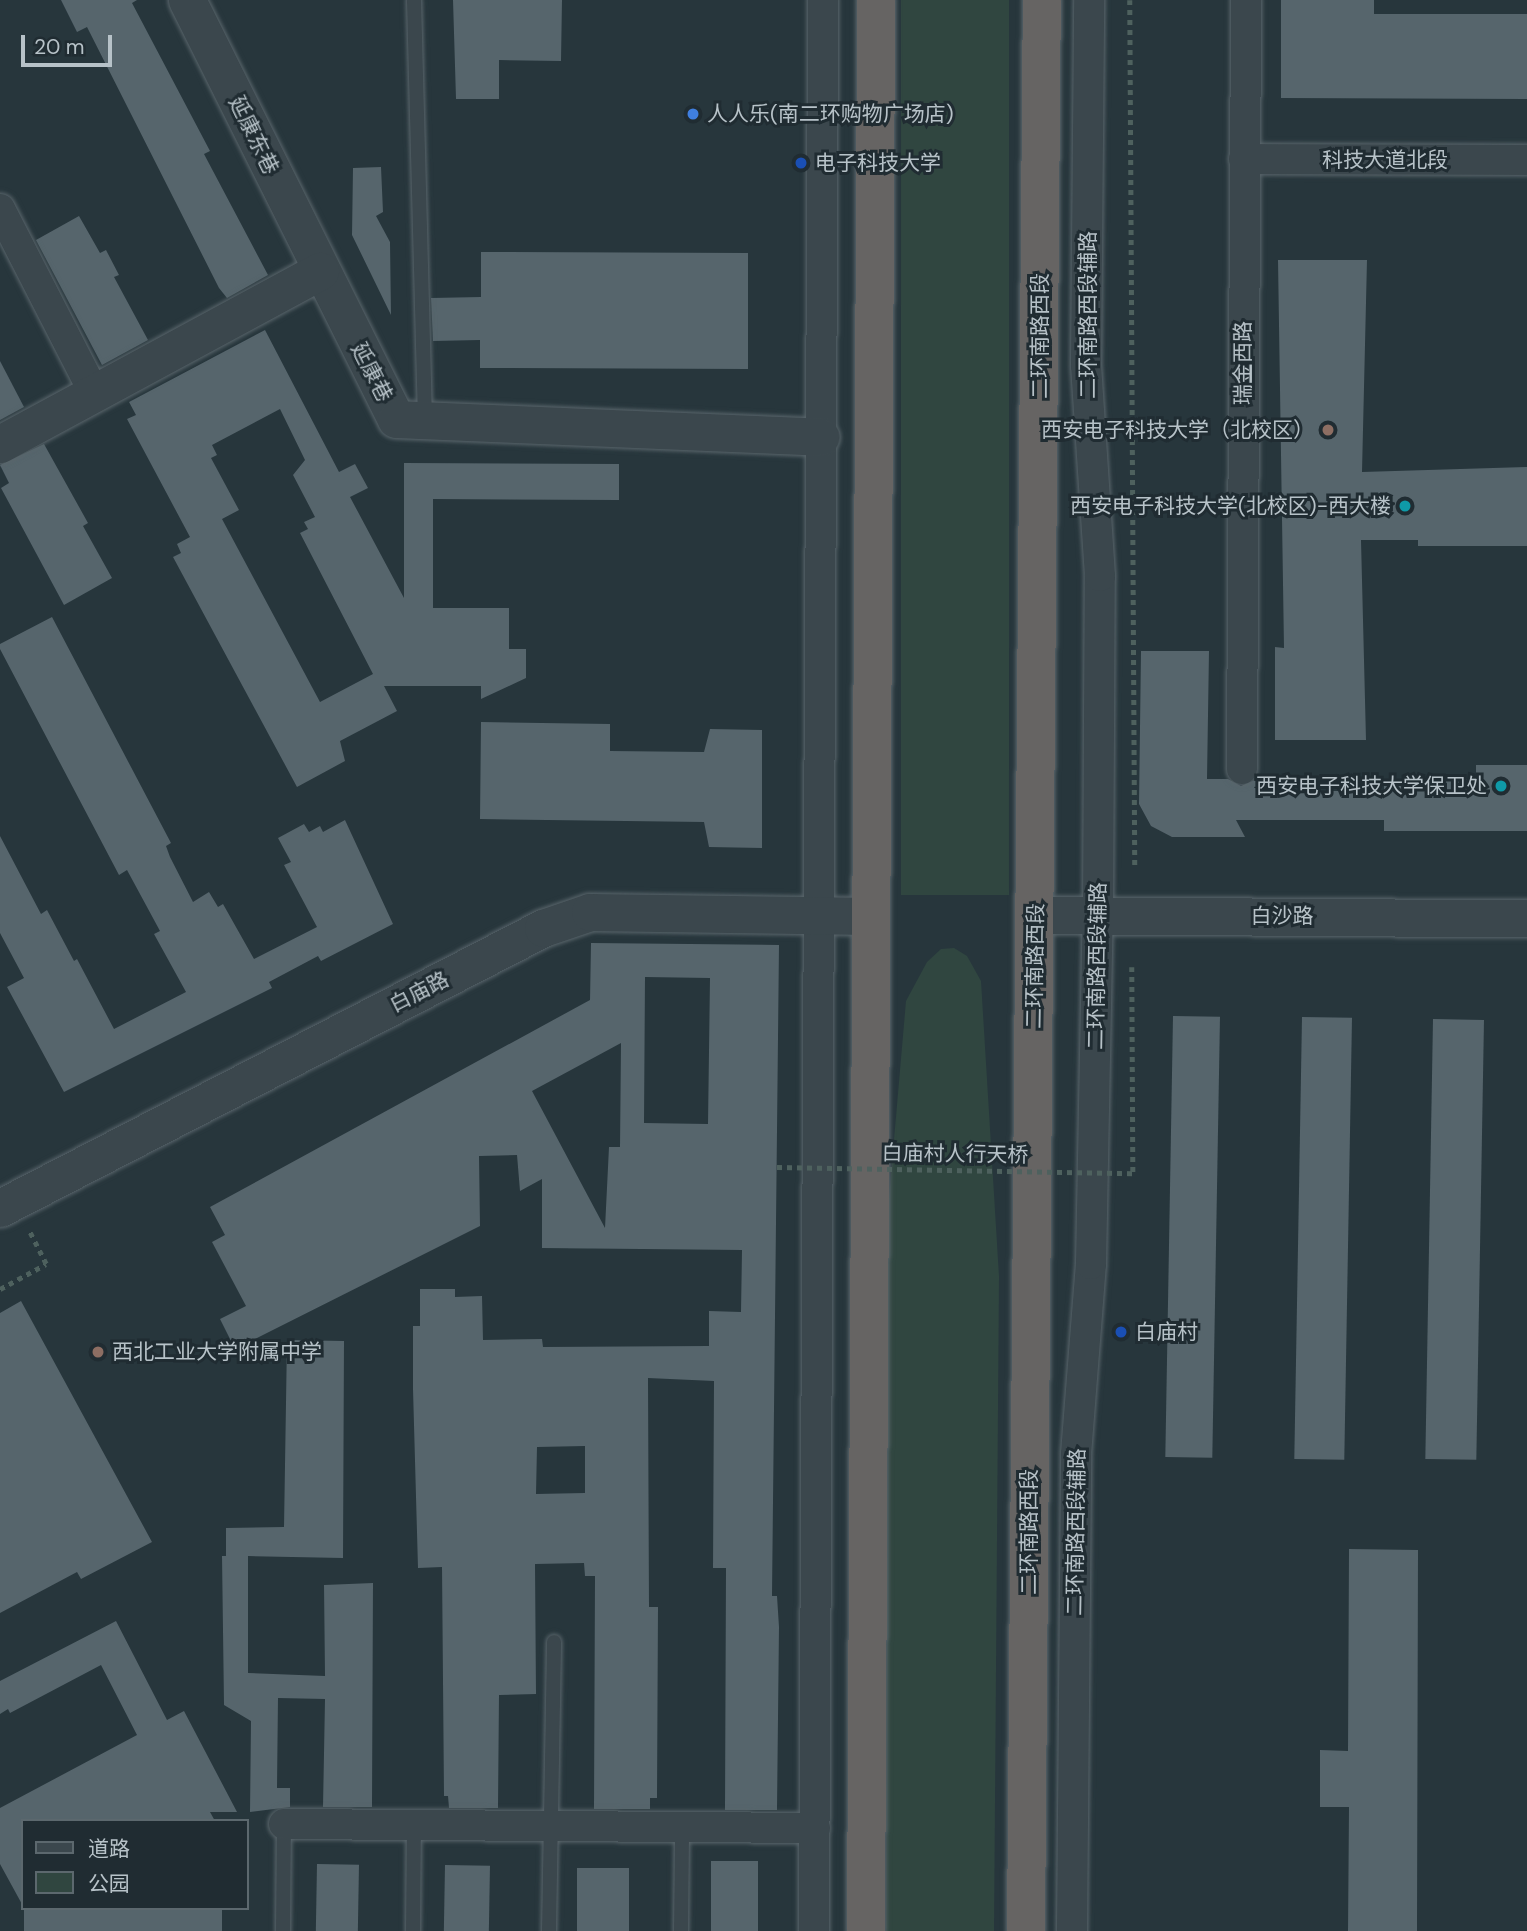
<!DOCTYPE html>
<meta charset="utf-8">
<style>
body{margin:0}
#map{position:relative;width:1527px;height:1931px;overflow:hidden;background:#27363c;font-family:"DM Sans","Noto Sans SC",sans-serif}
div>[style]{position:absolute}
.green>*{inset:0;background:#304640;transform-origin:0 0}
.building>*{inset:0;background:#56656c;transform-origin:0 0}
.path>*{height:4.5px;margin-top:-2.25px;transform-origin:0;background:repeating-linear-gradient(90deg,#4e615e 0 5px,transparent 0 10px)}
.roads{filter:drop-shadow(0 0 2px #59656b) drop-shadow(0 0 2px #59656b)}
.service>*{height:14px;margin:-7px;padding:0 7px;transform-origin:7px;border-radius:7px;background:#3b474d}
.minor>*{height:30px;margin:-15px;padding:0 15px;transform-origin:15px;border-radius:15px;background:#3b474d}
.tertiary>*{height:37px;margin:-18.5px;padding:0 18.5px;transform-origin:18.5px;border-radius:18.5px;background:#3b474d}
.trunk>*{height:38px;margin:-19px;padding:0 19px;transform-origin:19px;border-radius:19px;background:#666463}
.path-bridge>*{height:4.5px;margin-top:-2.25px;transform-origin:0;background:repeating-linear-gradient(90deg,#4e615e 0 5px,transparent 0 10px)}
.dots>*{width:19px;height:19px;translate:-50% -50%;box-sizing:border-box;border:4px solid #202c32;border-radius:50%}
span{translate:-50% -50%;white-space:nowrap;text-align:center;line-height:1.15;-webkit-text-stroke:6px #202c32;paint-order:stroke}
.poi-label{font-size:21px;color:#b7c2c8}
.left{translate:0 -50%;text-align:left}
.right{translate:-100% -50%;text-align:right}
.street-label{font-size:21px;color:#b7c2c8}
.legend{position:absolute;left:21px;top:1819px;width:228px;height:91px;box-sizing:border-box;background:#202c32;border:2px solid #5c686e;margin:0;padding:9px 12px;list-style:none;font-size:21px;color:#b7c2c8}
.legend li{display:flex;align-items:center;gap:14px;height:35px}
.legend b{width:35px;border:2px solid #5c686e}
.scale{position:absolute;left:21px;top:35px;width:91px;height:32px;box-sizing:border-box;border:4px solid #b7c2c8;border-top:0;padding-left:9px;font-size:21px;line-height:24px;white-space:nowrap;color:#b7c2c8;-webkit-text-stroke:5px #202c32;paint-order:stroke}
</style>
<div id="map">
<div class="green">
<i style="left:901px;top:0;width:108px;height:895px"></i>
<i style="clip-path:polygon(954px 948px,967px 956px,981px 981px,999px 1276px,994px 1931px,886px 1931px,888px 1209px,906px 1001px,927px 962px,941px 949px)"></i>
</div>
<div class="building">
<i style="clip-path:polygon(61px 0,137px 0,132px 3px,210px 151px,204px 154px,268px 275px,227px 298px,219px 288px,87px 27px,77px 32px)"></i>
<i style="clip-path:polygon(453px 0,562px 0,561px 61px,499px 60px,499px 99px,456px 99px)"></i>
<i style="clip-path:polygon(1281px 0,1374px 0,1374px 14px,1527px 14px,1527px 99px,1281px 98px)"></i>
<i style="clip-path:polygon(381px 167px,383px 212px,376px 216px,390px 242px,391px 315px,352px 235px,353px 168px)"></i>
<i style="clip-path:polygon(79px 216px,100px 253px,106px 250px,119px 275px,114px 277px,148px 340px,102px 365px,36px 240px)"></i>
<i style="clip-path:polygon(481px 252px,748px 253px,748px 369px,480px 368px,480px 340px,433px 341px,431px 298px,481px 297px)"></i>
<i style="clip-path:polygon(1278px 260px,1367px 260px,1362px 472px,1527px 467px,1527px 546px,1418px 546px,1418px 540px,1361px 540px,1366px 740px,1275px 740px,1275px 647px,1284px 648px)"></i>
<i style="clip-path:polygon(evenodd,265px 330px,339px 472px,355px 464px,368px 488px,350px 497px,404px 598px,404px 463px,619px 464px,619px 500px,433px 499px,433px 608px,509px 608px,509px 649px,526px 649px,526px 678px,481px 699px,481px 686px,384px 686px,397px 711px,340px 741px,345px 761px,297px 787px,173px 557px,181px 553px,177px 544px,190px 537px,127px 419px,136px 415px,129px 402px,265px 330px,280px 409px,305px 460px,293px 475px,315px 517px,304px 522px,308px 529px,300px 533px,373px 674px,320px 702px,222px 519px,239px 510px,211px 458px,217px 455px,212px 445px,280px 409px)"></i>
<i style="clip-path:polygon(0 361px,24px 407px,0 420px)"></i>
<i style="clip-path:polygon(44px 444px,88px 523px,83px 526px,112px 578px,64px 605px,1px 488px,9px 483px,0 465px)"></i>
<i style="clip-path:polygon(52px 617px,171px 843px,166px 846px,170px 857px,193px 902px,209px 892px,218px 907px,223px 904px,254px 959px,317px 927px,284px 865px,291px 862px,278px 838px,304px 824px,309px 832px,320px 826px,323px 832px,345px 820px,393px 924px,321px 961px,318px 956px,269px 982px,272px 988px,64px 1092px,7px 987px,24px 978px,0 933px,0 836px,41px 914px,47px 910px,74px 961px,77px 959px,114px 1029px,186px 992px,154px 934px,160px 931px,127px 870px,119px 875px,0 649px,0 644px)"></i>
<i style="clip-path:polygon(1141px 651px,1209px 651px,1207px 779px,1228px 779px,1241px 786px,1257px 779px,1259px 791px,1384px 791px,1384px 779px,1476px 779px,1476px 765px,1527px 765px,1527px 831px,1384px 831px,1384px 820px,1236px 820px,1245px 837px,1172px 837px,1151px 826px,1139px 804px)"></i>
<i style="clip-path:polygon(481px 722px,610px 724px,610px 751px,704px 752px,710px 729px,762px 730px,762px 848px,709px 847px,704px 822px,480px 819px)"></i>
<i style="clip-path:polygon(evenodd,591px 943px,779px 945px,772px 1596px,777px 1596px,779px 1627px,777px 1810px,725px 1810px,726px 1568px,713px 1568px,714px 1381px,648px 1378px,649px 1607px,658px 1607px,657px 1798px,650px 1798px,650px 1809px,594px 1809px,595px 1576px,585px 1576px,584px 1563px,535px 1564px,536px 1694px,499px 1695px,498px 1808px,449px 1808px,448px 1796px,444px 1796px,442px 1567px,418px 1568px,413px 1389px,413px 1326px,420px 1326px,420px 1289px,455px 1289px,455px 1297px,482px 1296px,483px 1340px,542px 1339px,543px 1347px,709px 1346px,709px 1311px,741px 1312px,742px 1250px,542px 1248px,542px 1179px,520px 1191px,517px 1155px,479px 1156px,480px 1226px,235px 1349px,220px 1319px,246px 1306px,212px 1242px,225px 1235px,210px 1207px,590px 1000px,591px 943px,645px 977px,710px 978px,708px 1124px,644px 1123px,645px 977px,591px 943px,621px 1043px,620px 1147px,609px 1147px,605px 1228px,532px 1091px,621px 1043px,591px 943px,585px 1446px,585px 1493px,536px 1494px,537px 1447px,585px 1446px)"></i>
<i style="left:1173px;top:1016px;width:47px;height:441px;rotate:1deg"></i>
<i style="left:1302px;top:1017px;width:50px;height:442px;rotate:1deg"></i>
<i style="left:1433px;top:1019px;width:51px;height:440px;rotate:1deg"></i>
<i style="clip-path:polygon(21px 1301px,152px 1542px,81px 1579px,77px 1572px,0 1613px,0 1313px)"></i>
<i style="clip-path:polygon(287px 1340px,344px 1341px,343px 1558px,248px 1556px,248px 1673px,325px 1676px,324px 1585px,373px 1583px,372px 1807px,323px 1807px,325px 1699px,278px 1698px,277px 1788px,290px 1788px,290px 1807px,250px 1812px,251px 1721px,224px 1705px,222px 1556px,226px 1556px,226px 1528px,284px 1527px)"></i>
<i style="clip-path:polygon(1349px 1549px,1418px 1550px,1417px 1931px,1348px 1931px,1349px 1807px,1320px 1807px,1320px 1750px,1348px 1751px)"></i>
<i style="clip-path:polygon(116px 1621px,167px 1720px,184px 1711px,237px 1812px,210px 1812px,215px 1821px,23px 1821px,23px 1906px,0 1864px,0 1808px,137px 1735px,101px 1665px,10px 1713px,8px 1709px,0 1714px,0 1681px)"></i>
<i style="left:711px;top:1861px;width:47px;height:70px"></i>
<i style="left:317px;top:1864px;width:42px;height:67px;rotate:1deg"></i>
<i style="left:445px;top:1865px;width:45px;height:66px;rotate:1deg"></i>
<i style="left:577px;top:1868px;width:52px;height:63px"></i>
<i style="left:24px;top:1908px;width:198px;height:26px"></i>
</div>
<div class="path">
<i style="left:1130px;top:0;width:869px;rotate:89.67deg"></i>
<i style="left:1132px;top:967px;width:206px;rotate:89.7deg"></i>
<i style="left:0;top:1289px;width:52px;rotate:-28.5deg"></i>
<i style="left:46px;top:1264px;width:37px;rotate:-117deg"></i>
</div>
<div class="roads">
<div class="service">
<i style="left:414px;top:0;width:419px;rotate:88.5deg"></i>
<i style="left:283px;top:1931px;width:107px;rotate:-89.5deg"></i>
<i style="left:413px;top:1931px;width:106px;rotate:-89.5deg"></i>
<i style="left:549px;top:1931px;width:289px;rotate:-89deg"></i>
<i style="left:681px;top:1931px;width:104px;rotate:-89.4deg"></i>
</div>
<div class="minor">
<i style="left:1244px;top:159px;width:283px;rotate:0.2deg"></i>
<i style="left:0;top:209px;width:207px;rotate:62.9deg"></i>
<i style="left:1242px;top:769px;width:769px;rotate:-89.7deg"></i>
<i style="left:284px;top:1824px;width:531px;rotate:0.43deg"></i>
<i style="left:814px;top:1931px;width:1931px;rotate:-89.73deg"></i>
<i style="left:1072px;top:1931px;width:477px;rotate:-89.5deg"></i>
<i style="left:1076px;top:1454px;width:191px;rotate:-85.5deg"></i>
<i style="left:1091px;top:1264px;width:349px;rotate:-88.9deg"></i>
<i style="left:1098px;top:915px;width:339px;rotate:-89.7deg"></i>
<i style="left:1100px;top:576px;width:211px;rotate:-93.8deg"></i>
<i style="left:1086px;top:365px;width:365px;rotate:-89.5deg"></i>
</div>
<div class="tertiary">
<i style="left:187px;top:0;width:468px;rotate:63.5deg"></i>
<i style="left:396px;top:419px;width:425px;rotate:2.4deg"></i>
<i style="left:0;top:444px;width:364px;rotate:-28.4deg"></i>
<i style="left:1036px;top:915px;width:491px;rotate:0.4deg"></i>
<i style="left:0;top:1208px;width:611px;rotate:-27.28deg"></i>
<i style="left:543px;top:928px;width:50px;rotate:-18.8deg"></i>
<i style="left:590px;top:912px;width:281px;rotate:0.8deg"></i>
</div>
<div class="trunk">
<i style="left:866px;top:1931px;width:1931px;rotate:-89.7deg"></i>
<i style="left:1026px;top:1931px;width:1931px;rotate:-89.53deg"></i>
</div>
</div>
<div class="path-bridge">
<i style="left:777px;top:1167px;width:356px;rotate:1deg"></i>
</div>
<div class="dots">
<i style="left:693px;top:114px;background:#3f7fe0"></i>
<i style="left:801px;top:163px;background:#1a4fb4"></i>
<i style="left:1328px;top:430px;background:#8d6e63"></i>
<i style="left:1405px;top:506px;background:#0f9aa8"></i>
<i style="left:1501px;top:786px;background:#0f9aa8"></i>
<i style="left:1121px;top:1332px;background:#1a4fb4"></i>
<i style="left:98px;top:1352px;background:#8d6e63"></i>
</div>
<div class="poi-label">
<span class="left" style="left:707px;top:114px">人人乐(南二环购物广场店)</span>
<span class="left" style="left:815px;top:163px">电子科技大学</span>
<span class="right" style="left:1314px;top:430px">西安电子科技大学（北校区）</span>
<span class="right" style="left:1391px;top:506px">西安电子科技大学(北校区)-西大楼</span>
<span class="right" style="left:1487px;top:786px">西安电子科技大学保卫处</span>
<span class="left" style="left:1135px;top:1332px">白庙村</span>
<span class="left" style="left:112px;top:1352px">西北工业大学附属中学</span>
</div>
<div class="street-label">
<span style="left:254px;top:135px;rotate:64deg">延康东巷</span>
<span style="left:1385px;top:160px">科技大道北段</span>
<span style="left:1088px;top:315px;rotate:-90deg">二环南路西段辅路</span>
<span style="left:1040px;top:336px;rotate:-90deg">二环南路西段</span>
<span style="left:1243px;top:363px;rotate:-90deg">瑞金西路</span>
<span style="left:372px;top:372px;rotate:63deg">延康巷</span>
<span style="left:1282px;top:916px">白沙路</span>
<span style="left:1035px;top:966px;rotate:-89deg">二环南路西段</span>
<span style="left:1097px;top:966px;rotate:-89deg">二环南路西段辅路</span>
<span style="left:419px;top:992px;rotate:-27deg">白庙路</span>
<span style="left:955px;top:1154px;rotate:1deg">白庙村人行天桥</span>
<span style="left:1029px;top:1532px;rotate:-90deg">二环南路西段</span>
<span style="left:1076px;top:1532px;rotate:-89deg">二环南路西段辅路</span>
</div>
<ul class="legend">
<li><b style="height:9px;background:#3b474d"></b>道路</li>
<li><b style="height:19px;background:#304640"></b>公园</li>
</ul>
<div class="scale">20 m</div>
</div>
